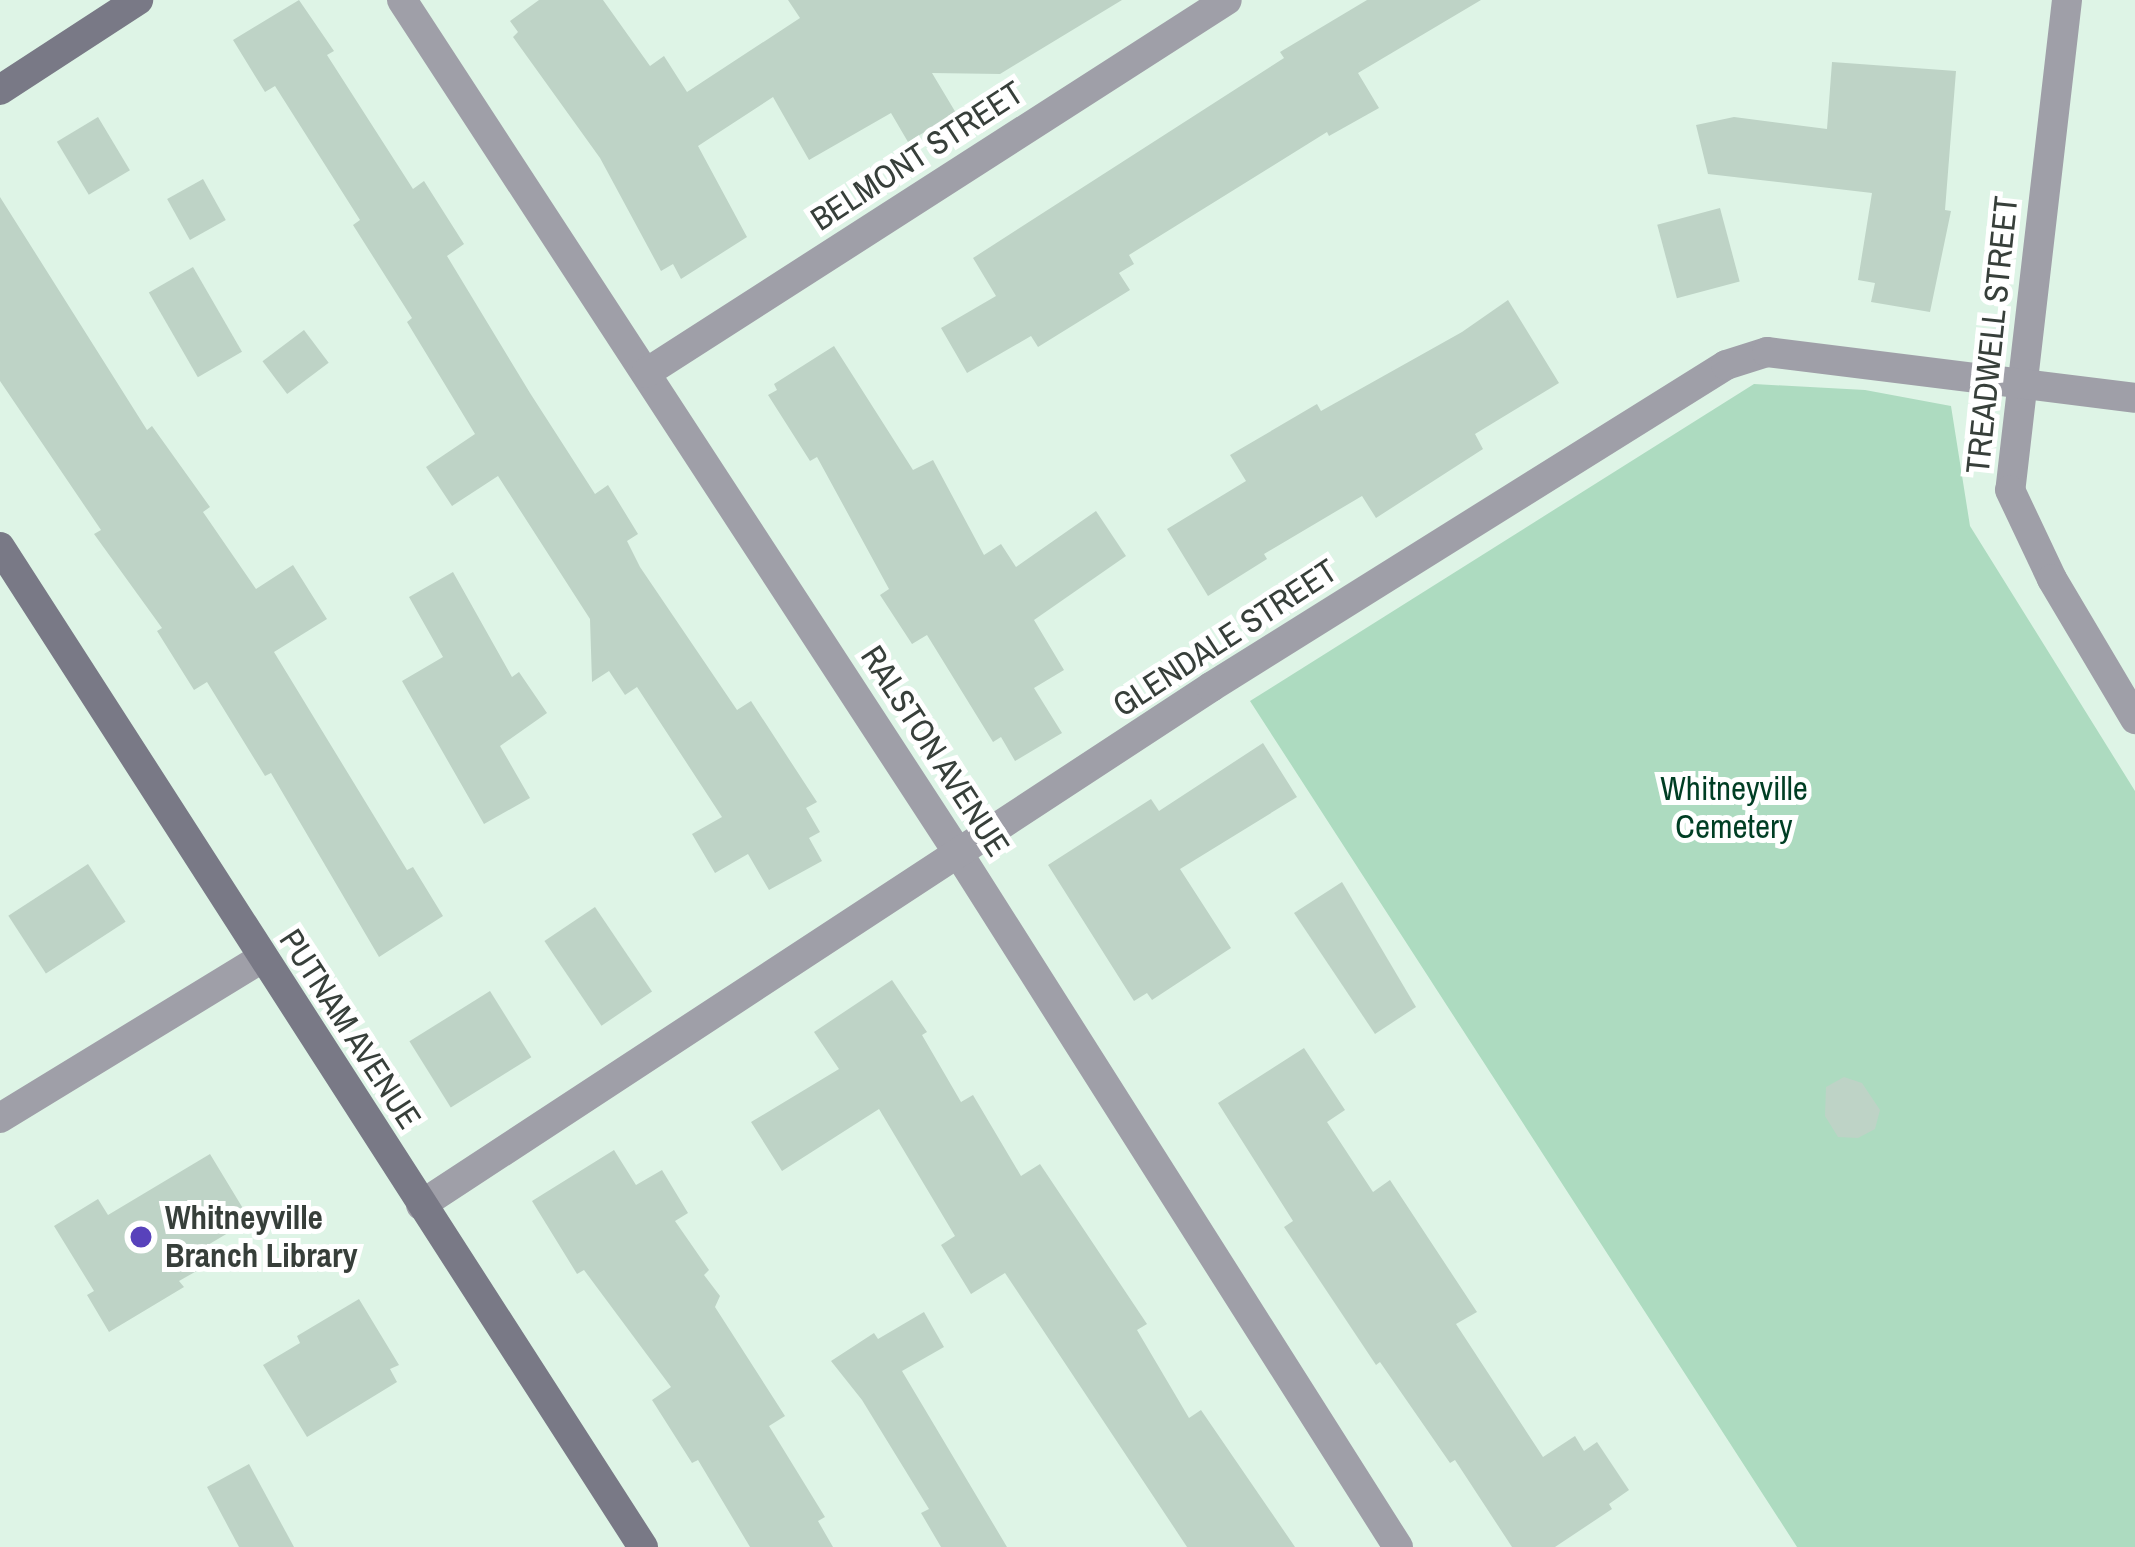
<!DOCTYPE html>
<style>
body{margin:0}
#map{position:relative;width:2135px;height:1547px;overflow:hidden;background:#def4e6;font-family:"Archivo Narrow",sans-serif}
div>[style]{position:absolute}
.green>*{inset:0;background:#addbc0}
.building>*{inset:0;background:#bed3c6;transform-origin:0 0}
.street>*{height:30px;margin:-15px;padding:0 15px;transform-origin:15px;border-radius:15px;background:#9f9fa8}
.secondary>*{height:30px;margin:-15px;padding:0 15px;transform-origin:15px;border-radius:15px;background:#797986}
.dots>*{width:33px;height:33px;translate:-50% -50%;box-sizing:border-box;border:6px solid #fff;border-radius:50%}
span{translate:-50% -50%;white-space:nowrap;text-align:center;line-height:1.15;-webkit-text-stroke:10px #fff;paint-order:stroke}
.street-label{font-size:33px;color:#373f3a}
.park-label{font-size:33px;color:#003e24}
.poi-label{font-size:33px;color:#373f3a;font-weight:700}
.left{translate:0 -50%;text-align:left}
</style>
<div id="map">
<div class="green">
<i style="clip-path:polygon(1754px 384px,1865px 390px,1951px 406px,1970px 526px,2135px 791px,2135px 1547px,1797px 1547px,1250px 701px)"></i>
</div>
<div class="building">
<i style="clip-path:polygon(299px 0,334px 51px,327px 55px,413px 189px,424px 181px,464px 244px,447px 256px,530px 393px,595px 494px,608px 485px,638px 534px,627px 541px,640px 567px,737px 710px,751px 701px,817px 802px,806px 808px,820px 832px,809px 838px,822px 861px,769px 890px,748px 854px,715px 873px,692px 834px,722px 817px,637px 687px,625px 695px,609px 671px,592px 682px,590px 619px,498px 476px,452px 506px,426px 467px,475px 434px,407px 322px,412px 318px,353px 225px,360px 220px,275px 86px,265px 92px,233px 40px)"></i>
<i style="clip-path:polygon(539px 0,603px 0,650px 66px,664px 56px,687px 92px,800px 18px,788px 0,1122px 0,1000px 74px,932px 73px,956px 113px,908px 142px,891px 113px,809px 160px,773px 97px,698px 146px,747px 237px,681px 279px,673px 264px,661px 271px,600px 158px,513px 37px,518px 32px,510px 21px)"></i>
<i style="clip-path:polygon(1367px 0,1481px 0,1358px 73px,1379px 108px,1329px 136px,1327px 132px,1129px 255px,1134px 264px,1119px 273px,1130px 290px,1038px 347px,1031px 336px,967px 373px,941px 328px,996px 296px,973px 258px,1284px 58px,1280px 52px)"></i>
<i style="clip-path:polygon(1832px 62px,1956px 71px,1945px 210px,1951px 211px,1930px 312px,1871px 302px,1875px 283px,1858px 280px,1872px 193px,1708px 174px,1696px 125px,1734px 117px,1827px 129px)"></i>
<i style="left:98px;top:117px;width:62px;height:48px;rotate:59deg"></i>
<i style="left:203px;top:179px;width:47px;height:41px;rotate:61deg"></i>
<i style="clip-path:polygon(0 197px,147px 430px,152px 426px,210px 507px,203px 512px,256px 589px,293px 565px,327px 619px,274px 652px,407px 870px,413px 867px,443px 916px,379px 957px,271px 773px,265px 776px,207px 682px,194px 690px,157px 631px,162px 628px,94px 534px,101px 530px,0 381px)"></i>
<i style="left:1720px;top:208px;width:76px;height:65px;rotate:75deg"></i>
<i style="left:193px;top:267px;width:98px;height:51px;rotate:60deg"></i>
<i style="clip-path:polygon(1508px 300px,1559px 383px,1475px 434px,1483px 449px,1376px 518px,1362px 496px,1264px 554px,1267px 559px,1208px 596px,1167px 529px,1246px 481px,1230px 455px,1317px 404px,1321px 411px,1462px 332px)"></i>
<i style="left:304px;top:330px;width:41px;height:52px;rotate:53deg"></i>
<i style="clip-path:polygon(834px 346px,913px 470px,933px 460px,984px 555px,1001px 544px,1016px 567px,1096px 511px,1126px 556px,1034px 620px,1064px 670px,1034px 688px,1062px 733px,1015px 761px,1001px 737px,993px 742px,927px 635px,912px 644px,880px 595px,889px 589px,817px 457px,810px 461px,768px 395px,777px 390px,774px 384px)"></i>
<i style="clip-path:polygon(453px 572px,512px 677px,519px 672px,547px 713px,500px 746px,530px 798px,484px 824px,402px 681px,443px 657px,409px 597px)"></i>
<i style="clip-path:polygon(1263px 743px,1297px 797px,1180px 869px,1231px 948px,1152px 1000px,1147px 993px,1134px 1001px,1048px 865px,1151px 799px,1159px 811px)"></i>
<i style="left:88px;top:864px;width:69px;height:95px;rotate:57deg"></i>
<i style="clip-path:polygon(1342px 882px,1416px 1007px,1375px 1034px,1294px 913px)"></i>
<i style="left:595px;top:907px;width:102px;height:61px;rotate:56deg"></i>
<i style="clip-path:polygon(892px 980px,927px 1032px,922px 1035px,961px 1102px,973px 1095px,1021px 1176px,1040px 1164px,1147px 1324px,1137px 1330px,1189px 1418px,1201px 1410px,1295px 1547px,1187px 1547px,1005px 1273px,971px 1294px,941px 1245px,955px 1236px,879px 1109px,782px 1171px,751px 1122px,839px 1069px,814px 1032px)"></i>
<i style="left:490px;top:991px;width:78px;height:95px;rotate:58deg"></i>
<i style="clip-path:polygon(1304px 1048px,1345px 1110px,1327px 1122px,1373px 1192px,1390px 1180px,1477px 1312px,1456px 1324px,1543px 1457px,1575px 1436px,1584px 1451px,1597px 1442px,1629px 1490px,1609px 1504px,1612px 1509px,1555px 1547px,1512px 1547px,1455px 1460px,1450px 1463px,1380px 1362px,1376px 1365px,1284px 1227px,1293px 1221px,1218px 1103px)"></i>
<i style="clip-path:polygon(1844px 1077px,1862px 1083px,1880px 1110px,1875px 1129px,1858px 1138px,1838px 1137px,1825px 1116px,1826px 1087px)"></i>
<i style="clip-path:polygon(614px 1150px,636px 1185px,662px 1170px,688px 1213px,675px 1221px,709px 1270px,704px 1275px,720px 1296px,715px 1307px,785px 1416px,769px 1426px,825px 1517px,818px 1521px,833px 1547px,750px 1547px,698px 1460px,692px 1463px,652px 1400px,671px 1387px,584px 1270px,577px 1274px,532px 1201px)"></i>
<i style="clip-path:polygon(210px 1154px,250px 1220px,201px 1249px,209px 1264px,179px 1281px,184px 1287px,109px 1332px,87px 1295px,94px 1291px,54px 1226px,98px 1199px,108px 1215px)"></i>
<i style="clip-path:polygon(359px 1299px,399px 1365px,390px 1369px,397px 1382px,307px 1437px,263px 1365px,300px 1343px,297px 1336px)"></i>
<i style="clip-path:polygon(924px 1312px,944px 1347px,902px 1371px,1007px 1547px,941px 1547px,921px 1513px,929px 1509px,862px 1400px,831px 1361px,874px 1333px,878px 1339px)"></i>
<i style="clip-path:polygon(249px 1464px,294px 1547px,239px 1547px,207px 1487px)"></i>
</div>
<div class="street">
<i style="left:402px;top:0;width:1022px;rotate:56.9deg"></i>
<i style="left:960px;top:856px;width:818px;rotate:57.63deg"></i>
<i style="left:2067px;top:0;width:493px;rotate:96.6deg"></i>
<i style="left:2010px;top:490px;width:98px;rotate:64.7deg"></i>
<i style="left:2052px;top:579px;width:163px;rotate:59.3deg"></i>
<i style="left:646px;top:373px;width:690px;rotate:-32.7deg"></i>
<i style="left:0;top:1118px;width:307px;rotate:-31.4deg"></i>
<i style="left:421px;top:1205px;width:945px;rotate:-33.25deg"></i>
<i style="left:1211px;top:687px;width:607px;rotate:-32.02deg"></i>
<i style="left:1726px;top:365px;width:43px;rotate:-17.6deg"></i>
<i style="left:1767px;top:352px;width:371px;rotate:7.1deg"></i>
</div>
<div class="secondary">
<i style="left:0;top:90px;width:165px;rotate:-33.1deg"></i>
<i style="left:0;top:547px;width:1189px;rotate:57.26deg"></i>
</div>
<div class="dots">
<i style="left:141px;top:1237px;background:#5842bb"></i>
</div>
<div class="street-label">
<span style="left:917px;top:156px;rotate:-33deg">BELMONT STREET</span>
<span style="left:1992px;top:335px;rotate:-84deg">TREADWELL STREET</span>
<span style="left:1225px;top:638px;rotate:-33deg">GLENDALE STREET</span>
<span style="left:935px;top:751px;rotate:57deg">RALSTON AVENUE</span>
<span style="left:350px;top:1029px;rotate:57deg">PUTNAM AVENUE</span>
</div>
<div class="park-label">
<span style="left:1734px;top:808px">Whitneyville<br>Cemetery</span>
</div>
<div class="poi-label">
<span class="left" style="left:165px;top:1237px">Whitneyville<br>Branch Library</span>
</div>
</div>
